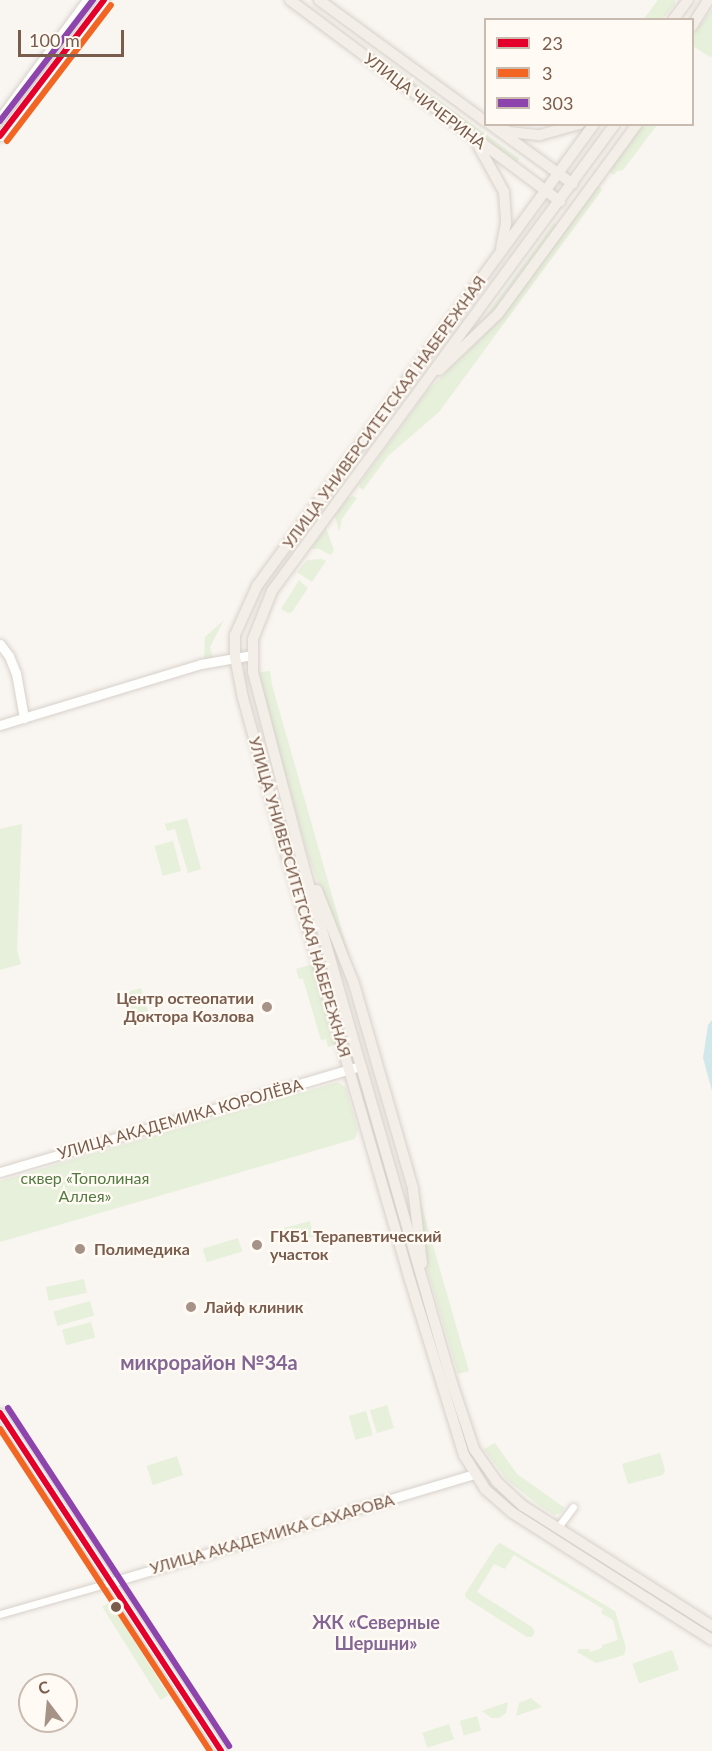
<!DOCTYPE html>
<meta charset="utf-8">
<style>
body{margin:0}
#map{position:relative;width:712px;height:1751px;overflow:hidden;background:#f9f5f0;font-family:Lato,sans-serif}
div>[style]{position:absolute}
.green>*{inset:0;background:#e7f0db;transform-origin:0 0}
.water>*{inset:0;background:#d0e8ea}
.roads{filter:drop-shadow(0 0 2px #d7d1cb) drop-shadow(0 0 2px #d7d1cb)}
.street>*{height:7px;margin:-3.5px;padding:0 3.5px;transform-origin:3.5px;border-radius:3.5px;background:#fefefd}
.secondary>*{height:9px;margin:-4.5px;padding:0 4.5px;transform-origin:4.5px;border-radius:4.5px;background:#fefefd}
.primary>*{height:10px;margin:-5px;padding:0 5px;transform-origin:5px;border-radius:5px;background:#f3eee8}
.bus-1>*{height:6px;margin:-3px;padding:0 3px;transform-origin:3px;border-radius:3px;background:#e4002b}
.bus-2>*{height:6px;margin:-3px;padding:0 3px;transform-origin:3px;border-radius:3px;background:#f26522}
.bus-3>*{height:6px;margin:-3px;padding:0 3px;transform-origin:3px;border-radius:3px;background:#8e44ad}
.dots>*{width:16px;height:16px;translate:-50% -50%;box-sizing:border-box;border:3px solid #fffaf3;border-radius:50%}
span{translate:-50% -50%;white-space:nowrap;text-align:center;line-height:1.15;-webkit-text-stroke:4.5px #fffaf3;paint-order:stroke}
.street-label{font-size:16px;color:#7a5c4d}
.poi-label{font-size:16px;color:#7a5c4d;font-weight:700}
.right{translate:-100% -50%;text-align:right}
.left{translate:0 -50%;text-align:left}
.park-label{font-size:16px;color:#537a41}
.neighbourhood-label{font-size:18px;color:#846695;font-weight:700}
.quarter-label{font-size:20px;color:#846695;font-weight:700}
.legend{position:absolute;left:484px;top:18px;width:210px;height:108px;box-sizing:border-box;background:#fffaf3;border:2px solid #cabbb1;margin:0;padding:8px 10px;list-style:none;font-size:18px;color:#7a5c4d}
.legend li{display:flex;align-items:center;gap:12px;height:30px}
.legend b{width:30px;border:2px solid #cabbb1}
.north{position:absolute;left:18px;top:1673px;width:60px;height:60px;box-sizing:border-box;background:#fffaf3;border:2px solid #cabbb1;border-radius:50%;rotate:344deg;font-size:16px;font-weight:700;line-height:24px;text-align:center;color:#7a5c4d}
.north::after{content:'';display:block;margin:auto;width:21px;height:27px;background:#a69286;clip-path:polygon(50% 0,100% 100%,50% 72%,0 100%)}
.scale{position:absolute;left:18px;top:30px;width:106px;height:27px;box-sizing:border-box;border:3px solid #7a5c4d;border-top:0;padding-left:8px;font-size:18px;line-height:21px;white-space:nowrap;color:#7a5c4d;-webkit-text-stroke:4px #fffaf3;paint-order:stroke}
</style>
<div id="map">
<div class="green">
<i style="clip-path:polygon(658px 0,675px 0,675px 4px,663px 19px,644px 19px)"></i>
<i style="clip-path:polygon(712px 9px,712px 56px,710px 57px,693px 46px,692px 36px)"></i>
<i style="left:381px;top:58px;width:171px;height:4px;rotate:36deg"></i>
<i style="clip-path:polygon(642px 125px,657px 125px,623px 170px,617px 171px,614px 175px,608px 171px)"></i>
<i style="clip-path:polygon(598px 185px,602px 190px,439px 412px,388px 456px,363px 490px,359px 487px,360px 483px,427px 391px,501px 318px)"></i>
<i style="clip-path:polygon(554px 223px,558px 227px,494px 313px,471px 336px)"></i>
<i style="clip-path:polygon(353px 496px,357px 498px,342px 519px,339px 532px,335px 515px,348px 498px)"></i>
<i style="clip-path:polygon(326px 528px,334px 550px,331px 555px,319px 549px,311px 549px)"></i>
<i style="clip-path:polygon(321px 559px,326px 561px,312px 582px,297px 572px,307px 560px)"></i>
<i style="clip-path:polygon(299px 580px,308px 588px,292px 612px,288px 613px,281px 609px)"></i>
<i style="clip-path:polygon(224px 620px,210px 647px,213px 658px,204px 660px,205px 637px)"></i>
<i style="clip-path:polygon(270px 671px,272px 685px,355px 976px,309px 859px,262px 692px,259px 672px)"></i>
<i style="clip-path:polygon(187px 818px,201px 869px,188px 873px,175px 829px,167px 831px,165px 824px)"></i>
<i style="clip-path:polygon(22px 824px,17px 950px,21px 964px,0 970px,0 829px)"></i>
<i style="left:173px;top:841px;width:31px;height:19px;rotate:75deg"></i>
<i style="clip-path:polygon(313px 964px,336px 1044px,328px 1047px,326px 1039px,321px 1040px,303px 979px,299px 979px,296px 969px)"></i>
<i style="left:141px;top:988px;width:31px;height:20px;rotate:73deg"></i>
<i style="clip-path:polygon(338px 1082px,346px 1088px,358px 1130px,355px 1139px,0 1242px,0 1181px)"></i>
<i style="clip-path:polygon(414px 1179px,469px 1371px,458px 1374px,428px 1272px)"></i>
<i style="left:310px;top:1221px;width:16px;height:27px;rotate:75deg"></i>
<i style="left:238px;top:1238px;width:14px;height:37px;rotate:73deg"></i>
<i style="left:84px;top:1279px;width:14px;height:39px;rotate:78deg"></i>
<i style="left:90px;top:1301px;width:15px;height:38px;rotate:74deg"></i>
<i style="left:91px;top:1322px;width:16px;height:30px;rotate:75deg"></i>
<i style="left:387px;top:1405px;width:24px;height:18px;rotate:73deg"></i>
<i style="left:366px;top:1411px;width:25px;height:18px;rotate:74deg"></i>
<i style="clip-path:polygon(495px 1443px,517px 1474px,565px 1508px,561px 1513px,554px 1515px,536px 1503px,507px 1480px,484px 1449px)"></i>
<i style="clip-path:polygon(660px 1453px,665px 1470px,663px 1475px,628px 1484px,622px 1464px)"></i>
<i style="left:177px;top:1456px;width:20px;height:32px;rotate:72deg"></i>
<i style="clip-path:polygon(500px 1543px,615px 1611px,626px 1648px,624px 1655px,596px 1663px,577px 1652px,579px 1649px,589px 1649px,590px 1652px,602px 1648px,602px 1645px,618px 1640px,613px 1620px,601px 1613px,603px 1609px,514px 1555px,505px 1569px,494px 1564px,477px 1592px,532px 1627px,535px 1632px,532px 1637px,527px 1637px,466px 1598px,465px 1594px,496px 1546px)"></i>
<i style="left:110px;top:1602px;width:110px;height:9px;rotate:58deg"></i>
<i style="left:672px;top:1650px;width:21px;height:42px;rotate:71deg"></i>
<i style="clip-path:polygon(531px 1698px,542px 1707px,516px 1716px,519px 1703px)"></i>
<i style="clip-path:polygon(508px 1702px,506px 1713px,499px 1718px,491px 1718px,482px 1711px)"></i>
<i style="left:477px;top:1716px;width:15px;height:18px;rotate:74deg"></i>
<i style="left:449px;top:1724px;width:16px;height:28px;rotate:72deg"></i>
</div>
<div class="water">
<i style="clip-path:polygon(712px 1020px,712px 1091px,703px 1058px,708px 1025px)"></i>
</div>
<div class="roads">
<div class="street">
<i style="left:558px;top:1527px;width:25px;rotate:-53deg"></i>
<i style="left:0;top:1614px;width:116px;rotate:-15.9deg"></i>
</div>
<div class="secondary">
<i style="left:0;top:118px;width:147px;rotate:-53.6deg"></i>
<i style="left:0;top:136px;width:171px;rotate:-52.6deg"></i>
<i style="left:0;top:644px;width:15px;rotate:53deg"></i>
<i style="left:9px;top:656px;width:18px;rotate:68deg"></i>
<i style="left:16px;top:673px;width:46px;rotate:79.9deg"></i>
<i style="left:0;top:725px;width:210px;rotate:-16.9deg"></i>
<i style="left:201px;top:664px;width:52px;rotate:-10deg"></i>
<i style="left:0;top:1172px;width:376px;rotate:-16.4deg"></i>
<i style="left:0;top:1413px;width:404px;rotate:56.8deg"></i>
<i style="left:112px;top:1582px;width:378px;rotate:-16.6deg"></i>
</div>
<div class="primary">
<i style="left:290px;top:0;width:337px;rotate:36.7deg"></i>
<i style="left:319px;top:0;width:207px;rotate:36.1deg"></i>
<i style="left:673px;top:20px;width:25px;rotate:-53deg"></i>
<i style="left:692px;top:26px;width:31px;rotate:-58deg"></i>
<i style="left:490px;top:124px;width:102px;rotate:35.9deg"></i>
<i style="left:594px;top:124px;width:572px;rotate:126.11deg"></i>
<i style="left:257px;top:586px;width:54px;rotate:114.2deg"></i>
<i style="left:235px;top:635px;width:22px;rotate:90deg"></i>
<i style="left:235px;top:657px;width:42px;rotate:79deg"></i>
<i style="left:243px;top:698px;width:154px;rotate:74.5deg"></i>
<i style="left:284px;top:846px;width:441px;rotate:73.8deg"></i>
<i style="left:407px;top:1270px;width:194px;rotate:72.9deg"></i>
<i style="left:464px;top:1455px;width:40px;rotate:58deg"></i>
<i style="left:485px;top:1489px;width:35px;rotate:41deg"></i>
<i style="left:511px;top:1512px;width:238px;rotate:32.5deg"></i>
<i style="left:615px;top:124px;width:579px;rotate:126.3deg"></i>
<i style="left:272px;top:591px;width:52px;rotate:111.6deg"></i>
<i style="left:253px;top:639px;width:33px;rotate:90deg"></i>
<i style="left:253px;top:672px;width:190px;rotate:75.4deg"></i>
<i style="left:301px;top:856px;width:218px;rotate:74.1deg"></i>
<i style="left:361px;top:1066px;width:330px;rotate:74deg"></i>
<i style="left:452px;top:1383px;width:70px;rotate:71.6deg"></i>
<i style="left:474px;top:1449px;width:39px;rotate:55deg"></i>
<i style="left:496px;top:1481px;width:37px;rotate:43deg"></i>
<i style="left:523px;top:1506px;width:224px;rotate:32.4deg"></i>
<i style="left:501px;top:129px;width:9px;rotate:21deg"></i>
<i style="left:509px;top:132px;width:31px;rotate:6deg"></i>
<i style="left:540px;top:135px;width:41px;rotate:-15.8deg"></i>
<i style="left:478px;top:145px;width:54px;rotate:61deg"></i>
<i style="left:504px;top:192px;width:31px;rotate:86deg"></i>
<i style="left:506px;top:223px;width:25px;rotate:101deg"></i>
<i style="left:439px;top:370px;width:81px;rotate:-43.5deg"></i>
<i style="left:498px;top:314px;width:235px;rotate:-53.8deg"></i>
<i style="left:317px;top:890px;width:101px;rotate:68.5deg"></i>
<i style="left:354px;top:984px;width:213px;rotate:73.9deg"></i>
<i style="left:413px;top:1189px;width:75px;rotate:83.1deg"></i>
</div>
</div>
<div class="bus-1">
<i style="left:0;top:136px;width:171px;rotate:-52.6deg"></i>
<i style="left:0;top:1413px;width:404px;rotate:56.8deg"></i>
</div>
<div class="bus-2">
<i style="left:7px;top:141px;width:171px;rotate:-52.6deg"></i>
<i style="left:0;top:1429px;width:384px;rotate:56.9deg"></i>
</div>
<div class="bus-3">
<i style="left:0;top:121px;width:153px;rotate:-52.5deg"></i>
<i style="left:8px;top:1408px;width:404px;rotate:56.8deg"></i>
</div>
<div class="dots">
<i style="left:267px;top:1007px;background:#a69286"></i>
<i style="left:257px;top:1245px;background:#a69286"></i>
<i style="left:80px;top:1249px;background:#a69286"></i>
<i style="left:191px;top:1307px;background:#a69286"></i>
<i style="left:116px;top:1607px;background:#7a5c4d"></i>
</div>
<div class="street-label">
<span style="left:425px;top:101px;rotate:37deg">УЛИЦА ЧИЧЕРИНА</span>
<span style="left:384px;top:412px;rotate:-54deg">УЛИЦА УНИВЕРСИТЕТСКАЯ НАБЕРЕЖНАЯ</span>
<span style="left:300px;top:897px;rotate:74deg">УЛИЦА УНИВЕРСИТЕТСКАЯ НАБЕРЕЖНАЯ</span>
<span style="left:180px;top:1119px;rotate:-16deg">УЛИЦА АКАДЕМИКА КОРОЛЁВА</span>
<span style="left:272px;top:1534px;rotate:-16deg">УЛИЦА АКАДЕМИКА САХАРОВА</span>
</div>
<div class="poi-label">
<span class="right" style="left:254px;top:1007px">Центр остеопатии<br>Доктора Козлова</span>
<span class="left" style="left:270px;top:1245px">ГКБ1 Терапевтический<br>участок</span>
<span class="left" style="left:94px;top:1249px">Полимедика</span>
<span class="left" style="left:204px;top:1307px">Лайф клиник</span>
</div>
<div class="park-label">
<span style="left:85px;top:1187px">сквер «Тополиная<br>Аллея»</span>
</div>
<div class="neighbourhood-label">
<span style="left:376px;top:1633px">ЖК «Северные<br>Шершни»</span>
</div>
<div class="quarter-label">
<span style="left:209px;top:1362px">микрорайон №34а</span>
</div>
<ul class="legend">
<li><b style="height:8px;background:#e4002b"></b>23</li>
<li><b style="height:8px;background:#f26522"></b>3</li>
<li><b style="height:8px;background:#8e44ad"></b>303</li>
</ul>
<div class="north">С</div>
<div class="scale">100 m</div>
</div>
